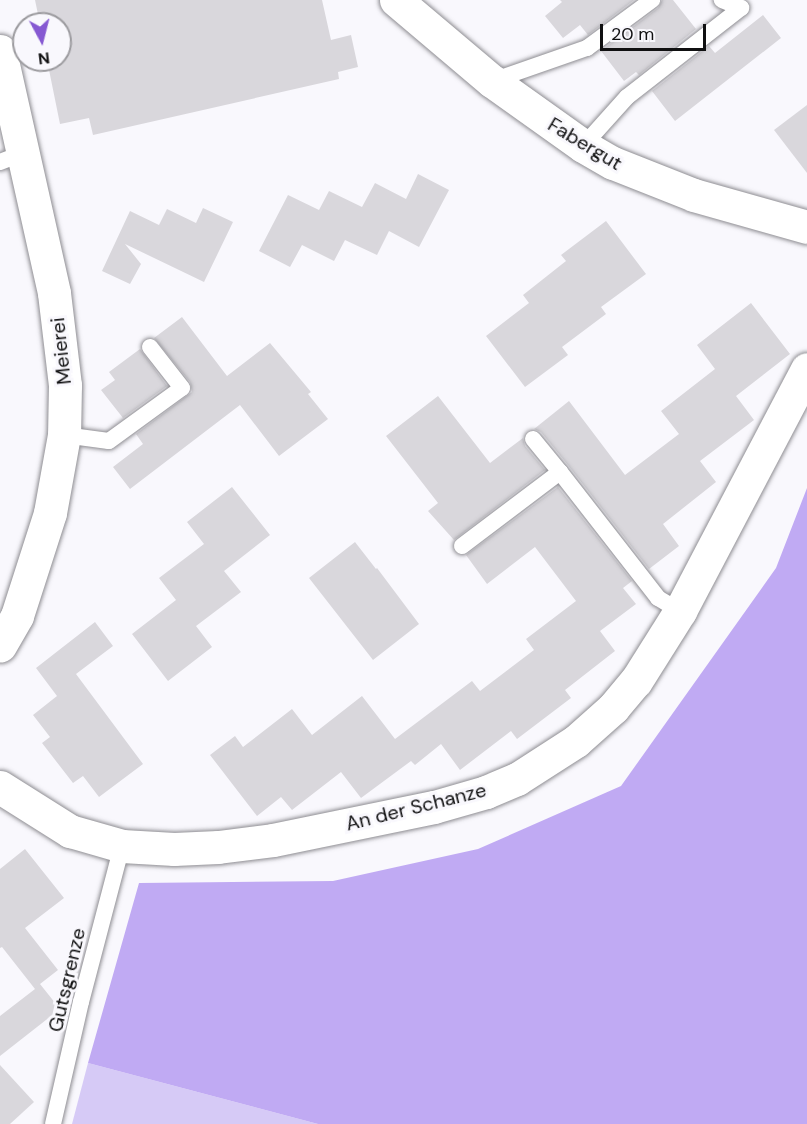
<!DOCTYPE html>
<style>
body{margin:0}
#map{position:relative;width:807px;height:1124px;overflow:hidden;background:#f9f8fd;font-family:"DM Sans",sans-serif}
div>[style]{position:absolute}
.green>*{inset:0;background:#d6caf6}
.forest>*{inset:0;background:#c0aaf3}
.building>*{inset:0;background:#d9d7dc}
.roads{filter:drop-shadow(0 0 2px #8e8d92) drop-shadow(0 0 2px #8e8d92)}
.lane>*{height:16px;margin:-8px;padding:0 8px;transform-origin:8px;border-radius:8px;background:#fff}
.street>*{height:33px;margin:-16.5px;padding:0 16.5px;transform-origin:16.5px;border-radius:16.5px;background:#fff}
span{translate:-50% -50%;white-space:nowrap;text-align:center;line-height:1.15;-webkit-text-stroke:6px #f9f8fd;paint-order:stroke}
.street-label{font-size:20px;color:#101011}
.north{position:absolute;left:12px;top:12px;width:60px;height:60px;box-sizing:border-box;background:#f9f8fd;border:2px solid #9c9b9f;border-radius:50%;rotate:173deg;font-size:16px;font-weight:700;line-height:24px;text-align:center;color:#101011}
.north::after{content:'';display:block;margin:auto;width:21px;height:27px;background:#8659d2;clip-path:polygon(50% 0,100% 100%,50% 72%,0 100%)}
.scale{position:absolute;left:600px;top:24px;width:106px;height:27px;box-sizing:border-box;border:3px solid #101011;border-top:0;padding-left:8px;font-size:18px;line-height:21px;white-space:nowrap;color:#101011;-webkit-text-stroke:4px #f9f8fd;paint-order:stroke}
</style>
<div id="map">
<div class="green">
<i style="clip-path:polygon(88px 1063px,318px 1124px,72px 1124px)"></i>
</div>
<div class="forest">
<i style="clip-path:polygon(807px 488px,807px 1124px,318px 1124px,88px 1063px,139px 883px,333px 881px,478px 849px,621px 786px,776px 568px)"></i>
</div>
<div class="building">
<i style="clip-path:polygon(35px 0,322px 0,331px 40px,351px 35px,358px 67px,338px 72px,339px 79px,93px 135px,89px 118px,60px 124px,47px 60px,60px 60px,60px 24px,40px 24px)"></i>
<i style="clip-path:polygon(560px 0,634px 0,588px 35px,580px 25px,563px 38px,545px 16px,562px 2px)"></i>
<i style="clip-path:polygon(662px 0,673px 0,696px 29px,639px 75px,636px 72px,624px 81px,601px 51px,658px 8px)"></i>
<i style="clip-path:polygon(763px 15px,781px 38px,675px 121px,652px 91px,709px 46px,715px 53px)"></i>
<i style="clip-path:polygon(807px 105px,807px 173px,774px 130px)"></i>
<i style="clip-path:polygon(418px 174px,449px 190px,419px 247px,389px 231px,377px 255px,345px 240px,334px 261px,302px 245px,290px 267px,259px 251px,288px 195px,319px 210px,329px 191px,362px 207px,375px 183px,406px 199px)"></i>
<i style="clip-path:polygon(203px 208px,233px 222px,204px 282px,125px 244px,141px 264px,130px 284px,102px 271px,130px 211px,159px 225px,167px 209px,196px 223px)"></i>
<i style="clip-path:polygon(606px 221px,646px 274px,601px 307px,606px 314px,562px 347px,568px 355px,525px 387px,486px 336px,529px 303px,523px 295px,566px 261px,561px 255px)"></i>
<i style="clip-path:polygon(751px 303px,790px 354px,736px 396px,754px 420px,700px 461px,716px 482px,663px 524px,679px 546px,649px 569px,568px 465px,541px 432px,534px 429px,569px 401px,625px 475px,679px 434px,661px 411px,715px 369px,697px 345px)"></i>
<i style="clip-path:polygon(182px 317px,227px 376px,270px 343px,311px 392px,308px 394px,328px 419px,279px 456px,240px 405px,130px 489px,113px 467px,143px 444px,136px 434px,192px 392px,190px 382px,154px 338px)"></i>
<i style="clip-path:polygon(140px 349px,167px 386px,123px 418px,101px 390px,115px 380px,109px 372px)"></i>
<i style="clip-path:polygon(438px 396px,490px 463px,523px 438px,525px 446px,545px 470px,454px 540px,428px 511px,438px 503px,386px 436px)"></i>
<i style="clip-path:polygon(232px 487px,270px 535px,224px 571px,241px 592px,196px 626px,212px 647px,168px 681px,132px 634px,176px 600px,159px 578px,204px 544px,187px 522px)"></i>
<i style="clip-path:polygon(558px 487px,632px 581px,623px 588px,636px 604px,600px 631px,615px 651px,565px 690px,571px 698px,517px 739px,511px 731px,460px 770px,441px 744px,415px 765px,411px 761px,361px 798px,341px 772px,292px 810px,281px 797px,257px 816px,210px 755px,235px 736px,243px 747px,292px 709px,312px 735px,362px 696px,395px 739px,472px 681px,480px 691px,534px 650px,526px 639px,576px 601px,535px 547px,487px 584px,466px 555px)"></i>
<i style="clip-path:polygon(355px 542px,376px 569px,377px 568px,419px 624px,373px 660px,309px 578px)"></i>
<i style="clip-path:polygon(95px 622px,113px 646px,76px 674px,143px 764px,99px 797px,83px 776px,73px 783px,42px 743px,50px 737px,33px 715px,57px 696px,36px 668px)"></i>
<i style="clip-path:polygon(25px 849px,64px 898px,25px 928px,58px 970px,40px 984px,60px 1009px,0 1056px,0 1016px,35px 989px,2px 947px,0 948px,0 869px)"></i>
<i style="clip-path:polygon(0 1065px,34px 1102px,10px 1124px,0 1124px)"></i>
</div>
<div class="roads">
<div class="lane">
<i style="left:492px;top:81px;width:101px;rotate:-19.2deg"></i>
<i style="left:587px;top:48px;width:81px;rotate:-36.4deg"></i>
<i style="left:583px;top:146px;width:66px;rotate:-48.1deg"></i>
<i style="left:627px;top:97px;width:145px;rotate:-38deg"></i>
<i style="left:741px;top:8px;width:21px;rotate:-157deg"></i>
<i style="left:0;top:162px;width:25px;rotate:-21deg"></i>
<i style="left:64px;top:435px;width:45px;rotate:7.6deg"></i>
<i style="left:109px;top:441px;width:90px;rotate:-36deg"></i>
<i style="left:182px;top:388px;width:52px;rotate:-128deg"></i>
<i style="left:533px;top:439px;width:43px;rotate:50.7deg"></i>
<i style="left:462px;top:546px;width:123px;rotate:-37.1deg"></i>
<i style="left:560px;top:472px;width:160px;rotate:52.1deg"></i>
<i style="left:658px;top:598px;width:26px;rotate:31deg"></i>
<i style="left:53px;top:1124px;width:125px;rotate:-77.1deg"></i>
<i style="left:81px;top:1002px;width:161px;rotate:-75.3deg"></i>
</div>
<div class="street">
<i style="left:396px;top:0;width:126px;rotate:40.2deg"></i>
<i style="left:492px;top:81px;width:112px;rotate:35.5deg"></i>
<i style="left:583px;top:146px;width:34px;rotate:30deg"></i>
<i style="left:613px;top:163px;width:87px;rotate:21.6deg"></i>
<i style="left:694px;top:195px;width:117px;rotate:15.8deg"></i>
<i style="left:0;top:51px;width:248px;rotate:77.4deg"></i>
<i style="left:54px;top:293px;width:93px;rotate:83.2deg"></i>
<i style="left:65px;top:385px;width:50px;rotate:91.1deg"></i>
<i style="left:64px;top:435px;width:79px;rotate:100.2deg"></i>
<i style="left:50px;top:513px;width:108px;rotate:107.8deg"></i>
<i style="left:17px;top:616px;width:34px;rotate:120deg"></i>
<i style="left:0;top:787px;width:83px;rotate:32.2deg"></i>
<i style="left:70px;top:831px;width:54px;rotate:16.1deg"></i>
<i style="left:122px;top:846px;width:52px;rotate:3.3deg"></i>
<i style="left:174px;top:849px;width:44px;rotate:-2.6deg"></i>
<i style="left:218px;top:847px;width:55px;rotate:-7.3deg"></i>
<i style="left:273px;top:840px;width:164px;rotate:-11.6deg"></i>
<i style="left:434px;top:807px;width:54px;rotate:-16.1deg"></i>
<i style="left:486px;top:792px;width:34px;rotate:-23deg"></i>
<i style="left:517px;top:779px;width:70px;rotate:-32.8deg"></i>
<i style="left:576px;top:741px;width:50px;rotate:-41.7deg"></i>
<i style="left:613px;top:708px;width:35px;rotate:-50deg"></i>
<i style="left:636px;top:681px;width:83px;rotate:-57.8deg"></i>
<i style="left:680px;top:611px;width:273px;rotate:-62.3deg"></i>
</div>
</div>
<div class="street-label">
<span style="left:585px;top:144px;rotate:31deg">Fabergut</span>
<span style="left:61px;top:351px;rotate:-96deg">Meierei</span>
<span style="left:416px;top:807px;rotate:-14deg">An der Schanze</span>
<span style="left:67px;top:980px;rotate:-77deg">Gutsgrenze</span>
</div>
<div class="north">N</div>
<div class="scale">20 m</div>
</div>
